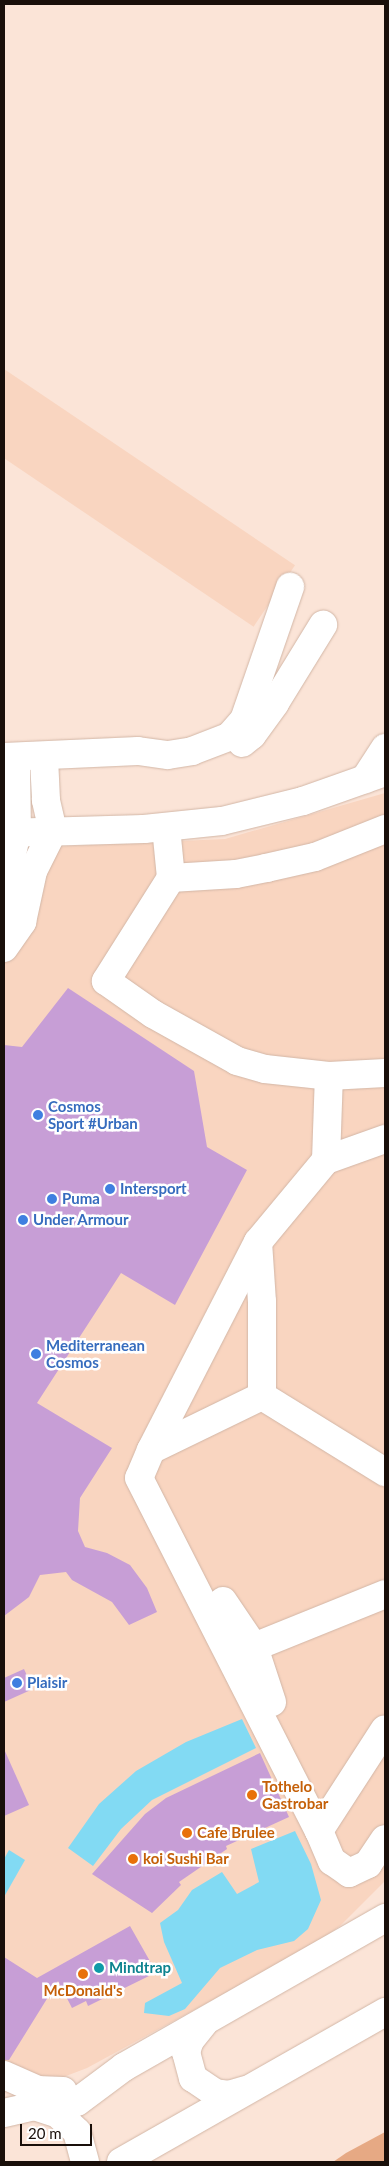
<!DOCTYPE html>
<style>
body{margin:0}
#map{position:relative;width:389px;height:2166px;overflow:hidden;background:#fbe4d7;font-family:Lato,sans-serif}
div>[style]{position:absolute}
.built>*{inset:0;background:#f9d5c0;transform-origin:0 0}
.green>*{inset:0;background:#e6a984}
.water>*{inset:0;background:#82daf3}
.building>*{inset:0;background:#c79ed6}
.roads{filter:drop-shadow(0 0 1px #d2b6a6) drop-shadow(0 0 1px #d2b6a6)}
.minor>*{height:28px;margin:-14px;padding:0 14px;transform-origin:14px;border-radius:14px;background:#fff}
.dots>*{width:14px;height:14px;translate:-50% -50%;box-sizing:border-box;border:2px solid #fff;border-radius:50%}
span{translate:-50% -50%;white-space:nowrap;text-align:center;line-height:1.15;-webkit-text-stroke:5px #fff;paint-order:stroke}
.shop-label{font-size:15px;color:#366cbe;font-weight:700}
.left{translate:0 -50%;text-align:left}
.food-label{font-size:15px;color:#c56008;font-weight:700}
.culture-label{font-size:15px;color:#0d838f;font-weight:700}
.frame{position:absolute;inset:0;border:5px solid #190f0a;pointer-events:none}
.scale{position:absolute;left:20px;top:2124px;width:72px;height:22px;box-sizing:border-box;border:2px solid #190f0a;border-top:0;padding-left:6px;font-size:15px;line-height:18px;white-space:nowrap;color:#190f0a;-webkit-text-stroke:4px #fff;paint-order:stroke}
</style>
<div id="map">
<div class="built">
<i style="left:4px;top:369px;width:351px;height:74px;rotate:34deg"></i>
<i style="clip-path:polygon(385px 793px,385px 1881px,340px 1926px,314px 1945px,87px 2068px,53px 2081px,4px 2064px,4px 849px,225px 839px)"></i>
</div>
<div class="green">
<i style="clip-path:polygon(385px 2132px,385px 2162px,333px 2162px,346px 2153px)"></i>
</div>
<div class="water">
<i style="clip-path:polygon(242px 1719px,256px 1748px,152px 1800px,121px 1829px,93px 1866px,68px 1848px,99px 1804px,136px 1771px,186px 1742px)"></i>
<i style="clip-path:polygon(295px 1831px,311px 1864px,321px 1900px,308px 1929px,294px 1941px,257px 1950px,220px 1968px,185px 2009px,169px 2016px,144px 2013px,145px 2003px,182px 1983px,164px 1942px,160px 1923px,178px 1910px,192px 1890px,222px 1872px,237px 1894px,259px 1882px,251px 1849px)"></i>
<i style="clip-path:polygon(9px 1850px,25px 1860px,4px 1897px,4px 1859px)"></i>
</div>
<div class="building">
<i style="clip-path:polygon(68px 988px,194px 1071px,207px 1147px,247px 1170px,175px 1305px,121px 1273px,37px 1403px,112px 1448px,80px 1498px,78px 1531px,85px 1547px,107px 1553px,130px 1565px,147px 1588px,157px 1612px,129px 1625px,112px 1602px,72px 1580px,66px 1572px,40px 1575px,29px 1597px,4px 1616px,4px 1045px,22px 1047px)"></i>
<i style="clip-path:polygon(24px 1669px,33px 1689px,4px 1702px,4px 1678px)"></i>
<i style="clip-path:polygon(4px 1749px,29px 1805px,4px 1816px)"></i>
<i style="clip-path:polygon(260px 1753px,289px 1817px,226px 1846px,227px 1849px,179px 1882px,181px 1885px,152px 1913px,92px 1874px,145px 1814px,166px 1798px)"></i>
<i style="clip-path:polygon(130px 1926px,151px 1963px,143px 1967px,149px 1976px,88px 2006px,86px 2001px,72px 2008px,58px 1981px,9px 2060px,4px 2060px,4px 1957px,37px 1978px)"></i>
</div>
<div class="roads">
<div class="minor">
<i style="left:242px;top:743px;width:13px;rotate:-39deg"></i>
<i style="left:252px;top:735px;width:39px;rotate:-54deg"></i>
<i style="left:275px;top:703px;width:92px;rotate:-58.4deg"></i>
<i style="left:4px;top:757px;width:134px;rotate:-2.6deg"></i>
<i style="left:138px;top:751px;width:30px;rotate:8deg"></i>
<i style="left:168px;top:755px;width:24px;rotate:-9deg"></i>
<i style="left:192px;top:751px;width:40px;rotate:-21deg"></i>
<i style="left:229px;top:737px;width:23px;rotate:-49deg"></i>
<i style="left:244px;top:720px;width:141px;rotate:-70.9deg"></i>
<i style="left:365px;top:779px;width:37px;rotate:-57deg"></i>
<i style="left:166px;top:827px;width:51px;rotate:84.4deg"></i>
<i style="left:171px;top:878px;width:65px;rotate:-3.5deg"></i>
<i style="left:236px;top:874px;width:31px;rotate:-11deg"></i>
<i style="left:266px;top:868px;width:50px;rotate:-12.7deg"></i>
<i style="left:315px;top:857px;width:75px;rotate:-21.8deg"></i>
<i style="left:4px;top:833px;width:140px;rotate:-1.6deg"></i>
<i style="left:144px;top:829px;width:78px;rotate:-5.9deg"></i>
<i style="left:222px;top:821px;width:83px;rotate:-13.9deg"></i>
<i style="left:303px;top:801px;width:87px;rotate:-19.5deg"></i>
<i style="left:171px;top:878px;width:122px;rotate:122.3deg"></i>
<i style="left:106px;top:981px;width:57px;rotate:35.1deg"></i>
<i style="left:153px;top:1014px;width:96px;rotate:29.2deg"></i>
<i style="left:237px;top:1061px;width:29px;rotate:16deg"></i>
<i style="left:265px;top:1069px;width:64px;rotate:6.2deg"></i>
<i style="left:329px;top:1076px;width:56px;rotate:-3.1deg"></i>
<i style="left:4px;top:934px;width:63px;rotate:-86.4deg"></i>
<i style="left:8px;top:871px;width:39px;rotate:-77deg"></i>
<i style="left:17px;top:833px;width:76px;rotate:-90.8deg"></i>
<i style="left:4px;top:948px;width:32px;rotate:-55deg"></i>
<i style="left:22px;top:922px;width:52px;rotate:-77.8deg"></i>
<i style="left:33px;top:871px;width:45px;rotate:-63.4deg"></i>
<i style="left:53px;top:831px;width:32px;rotate:-103deg"></i>
<i style="left:46px;top:800px;width:43px;rotate:-92.7deg"></i>
<i style="left:326px;top:1160px;width:84px;rotate:-88deg"></i>
<i style="left:262px;top:1396px;width:123px;rotate:154.1deg"></i>
<i style="left:151px;top:1450px;width:30px;rotate:113deg"></i>
<i style="left:139px;top:1478px;width:396px;rotate:63deg"></i>
<i style="left:319px;top:1831px;width:121px;rotate:-57.1deg"></i>
<i style="left:262px;top:1396px;width:94px;rotate:-90deg"></i>
<i style="left:262px;top:1302px;width:60px;rotate:-93.8deg"></i>
<i style="left:258px;top:1242px;width:107px;rotate:-50.3deg"></i>
<i style="left:326px;top:1160px;width:63px;rotate:-19.6deg"></i>
<i style="left:262px;top:1396px;width:145px;rotate:31.7deg"></i>
<i style="left:151px;top:1450px;width:234px;rotate:-62.8deg"></i>
<i style="left:223px;top:1601px;width:55px;rotate:56deg"></i>
<i style="left:254px;top:1647px;width:58px;rotate:71.9deg"></i>
<i style="left:254px;top:1647px;width:141px;rotate:-22deg"></i>
<i style="left:319px;top:1831px;width:33px;rotate:67deg"></i>
<i style="left:332px;top:1861px;width:21px;rotate:35deg"></i>
<i style="left:349px;top:1873px;width:21px;rotate:-25deg"></i>
<i style="left:368px;top:1864px;width:30px;rotate:-56deg"></i>
<i style="left:204px;top:2023px;width:22px;rotate:129deg"></i>
<i style="left:190px;top:2040px;width:13px;rotate:108deg"></i>
<i style="left:186px;top:2052px;width:27px;rotate:75deg"></i>
<i style="left:193px;top:2078px;width:27px;rotate:34deg"></i>
<i style="left:215px;top:2093px;width:14px;rotate:8deg"></i>
<i style="left:229px;top:2095px;width:17px;rotate:-17deg"></i>
<i style="left:4px;top:2075px;width:36px;rotate:24deg"></i>
<i style="left:37px;top:2090px;width:26px;rotate:2deg"></i>
<i style="left:50px;top:2110px;width:28px;rotate:-17deg"></i>
<i style="left:77px;top:2102px;width:59px;rotate:-36.7deg"></i>
<i style="left:124px;top:2067px;width:301px;rotate:-29.7deg"></i>
<i style="left:4px;top:2113px;width:31px;rotate:-13deg"></i>
<i style="left:34px;top:2106px;width:25px;rotate:18deg"></i>
<i style="left:58px;top:2114px;width:26px;rotate:43deg"></i>
<i style="left:77px;top:2132px;width:31px;rotate:75deg"></i>
<i style="left:121px;top:2162px;width:304px;rotate:-29.6deg"></i>
</div>
</div>
<div class="dots">
<i style="left:38px;top:1115px;background:#3f7fe0"></i>
<i style="left:110px;top:1189px;background:#3f7fe0"></i>
<i style="left:52px;top:1199px;background:#3f7fe0"></i>
<i style="left:23px;top:1220px;background:#3f7fe0"></i>
<i style="left:36px;top:1354px;background:#3f7fe0"></i>
<i style="left:17px;top:1683px;background:#3f7fe0"></i>
<i style="left:252px;top:1795px;background:#e8710a"></i>
<i style="left:187px;top:1833px;background:#e8710a"></i>
<i style="left:133px;top:1859px;background:#e8710a"></i>
<i style="left:99px;top:1968px;background:#0f9aa8"></i>
<i style="left:83px;top:1974px;background:#e8710a"></i>
</div>
<div class="shop-label">
<span class="left" style="left:48px;top:1115px">Cosmos<br>Sport #Urban</span>
<span class="left" style="left:120px;top:1189px">Intersport</span>
<span class="left" style="left:62px;top:1199px">Puma</span>
<span class="left" style="left:33px;top:1220px">Under Armour</span>
<span class="left" style="left:46px;top:1354px">Mediterranean<br>Cosmos</span>
<span class="left" style="left:27px;top:1683px">Plaisir</span>
</div>
<div class="food-label">
<span class="left" style="left:262px;top:1795px">Tothelo<br>Gastrobar</span>
<span class="left" style="left:197px;top:1833px">Cafe Brulee</span>
<span class="left" style="left:143px;top:1859px">koi Sushi Bar</span>
<span style="left:83px;top:1991px">McDonald's</span>
</div>
<div class="culture-label">
<span class="left" style="left:109px;top:1968px">Mindtrap</span>
</div>
<div class="frame"></div>
<div class="scale">20 m</div>
</div>
